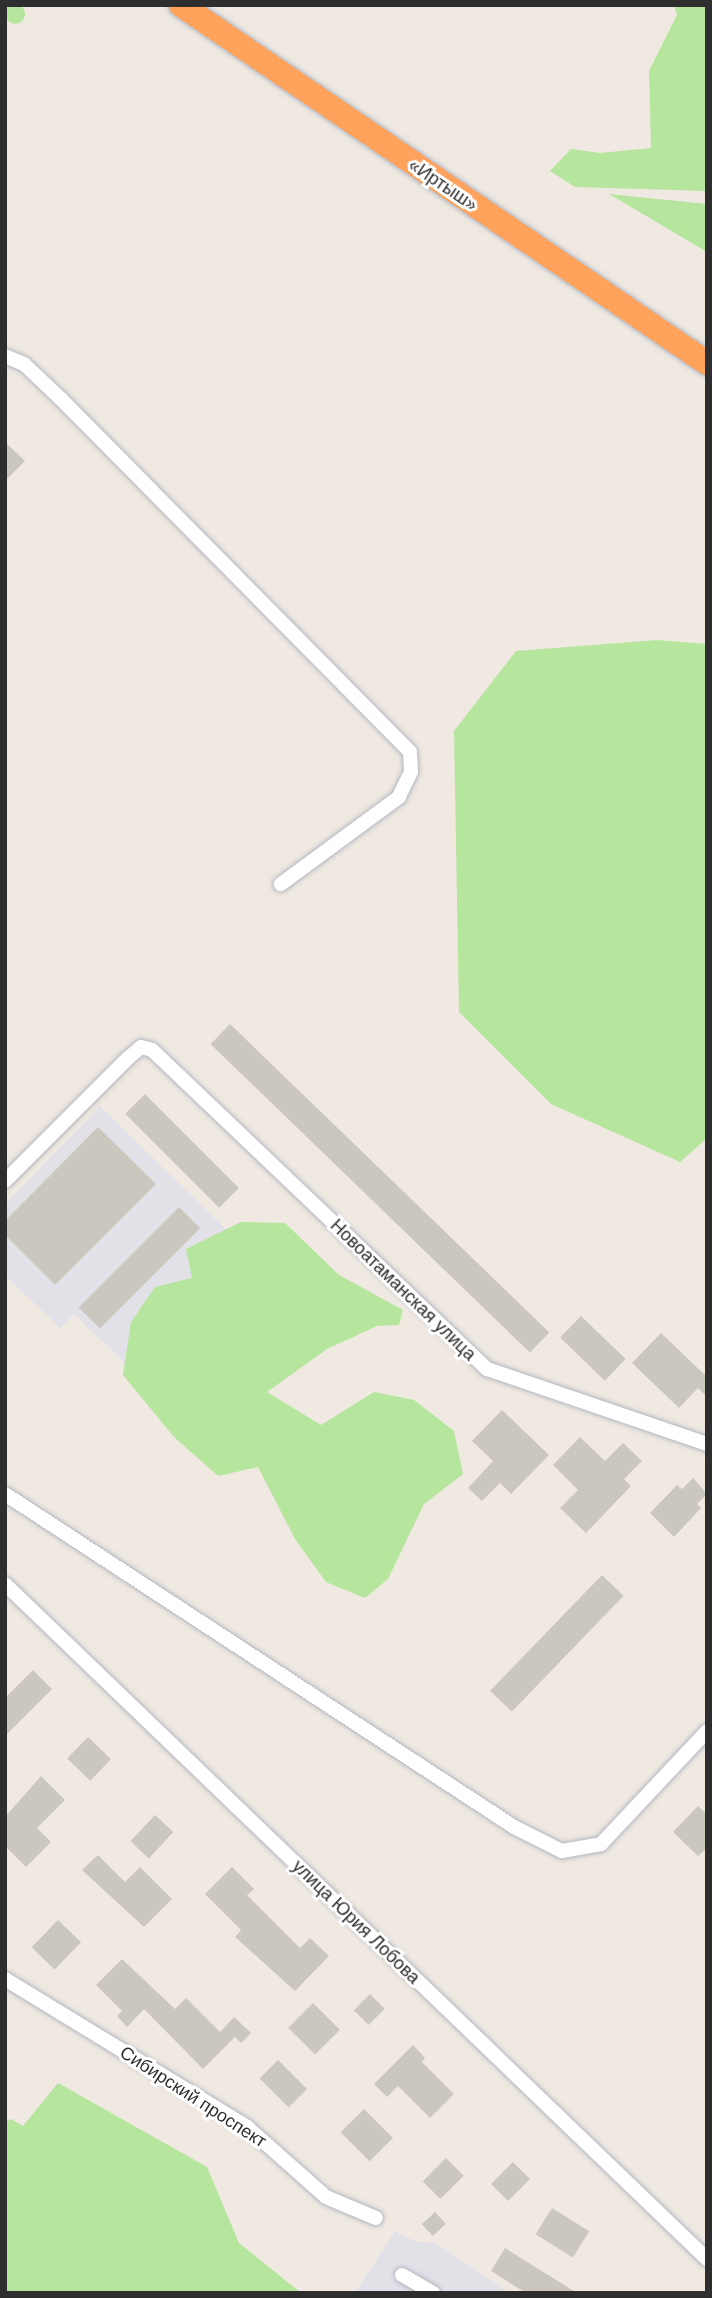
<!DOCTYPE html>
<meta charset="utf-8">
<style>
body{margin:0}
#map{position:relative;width:712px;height:2298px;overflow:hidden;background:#efe9e1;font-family:Arial,sans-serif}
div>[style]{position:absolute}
.industrial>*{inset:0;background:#e3e1e8}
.green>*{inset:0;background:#b6e59e}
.round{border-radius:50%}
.building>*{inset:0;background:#cbc7bf;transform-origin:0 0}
.roads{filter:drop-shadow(0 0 2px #b4b7c1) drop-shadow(0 0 2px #b4b7c1)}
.street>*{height:14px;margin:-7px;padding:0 7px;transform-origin:7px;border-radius:7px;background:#fff}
.highway>*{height:24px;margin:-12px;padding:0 12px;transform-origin:12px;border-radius:12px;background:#ffa35c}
span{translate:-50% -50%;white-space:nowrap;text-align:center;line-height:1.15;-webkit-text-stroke:6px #fff;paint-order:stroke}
.street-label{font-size:18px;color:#2e2e2e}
.frame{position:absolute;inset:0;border:7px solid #2e2e2e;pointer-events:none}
</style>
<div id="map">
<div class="industrial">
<i style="clip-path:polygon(100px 1106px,245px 1248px,129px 1367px,74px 1314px,60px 1328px,5px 1275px,5px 1204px)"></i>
<i style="clip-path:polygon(395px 2231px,417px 2242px,434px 2242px,510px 2293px,355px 2293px)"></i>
</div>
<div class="green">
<i class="round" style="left:5px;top:4px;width:20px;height:20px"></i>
<i style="clip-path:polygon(674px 5px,707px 5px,707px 191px,575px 187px,550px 171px,571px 149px,600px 153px,651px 148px,649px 71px,677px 15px)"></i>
<i style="clip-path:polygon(609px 194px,707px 204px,707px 252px)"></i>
<i style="clip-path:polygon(657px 640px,707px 644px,707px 1138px,680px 1162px,551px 1104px,459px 1012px,454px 731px,516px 651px)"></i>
<i style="clip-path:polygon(241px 1222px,285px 1223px,339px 1275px,403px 1310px,399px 1325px,377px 1326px,327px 1349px,267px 1392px,321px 1425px,374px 1392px,414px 1400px,454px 1431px,463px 1474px,424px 1504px,388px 1579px,365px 1598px,326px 1582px,295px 1539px,258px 1467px,218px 1476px,174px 1437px,123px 1375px,131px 1322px,155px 1287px,192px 1278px,186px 1249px)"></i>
<i style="clip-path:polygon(58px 2083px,207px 2167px,239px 2243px,301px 2293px,5px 2293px,5px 2122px,11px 2119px,23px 2126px)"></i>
</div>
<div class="building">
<i style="clip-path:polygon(5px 442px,25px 461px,5px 481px)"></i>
<i style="left:230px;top:1024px;width:444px;height:28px;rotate:44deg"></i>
<i style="left:145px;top:1094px;width:133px;height:28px;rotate:45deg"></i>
<i style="clip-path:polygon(98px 1127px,156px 1184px,55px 1285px,5px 1235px,5px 1221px)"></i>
<i style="left:179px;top:1207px;width:30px;height:142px;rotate:45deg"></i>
<i style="left:581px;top:1316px;width:62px;height:30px;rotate:44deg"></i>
<i style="clip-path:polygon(661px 1333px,707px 1377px,707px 1397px,698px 1388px,679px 1408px,632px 1363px)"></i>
<i style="clip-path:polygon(502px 1410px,549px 1455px,511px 1494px,500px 1483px,482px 1501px,468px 1488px,493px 1461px,472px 1441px)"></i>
<i style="clip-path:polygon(580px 1437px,605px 1461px,623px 1443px,642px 1461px,624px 1479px,631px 1486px,586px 1533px,560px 1508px,578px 1490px,553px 1465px)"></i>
<i style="clip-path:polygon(693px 1478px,707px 1494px,697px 1504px,701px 1508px,674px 1537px,650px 1513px,677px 1485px,682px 1489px)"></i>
<i style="left:602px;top:1575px;width:30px;height:161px;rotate:44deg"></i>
<i style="clip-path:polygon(33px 1670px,52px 1689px,5px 1736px,5px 1698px)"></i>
<i style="left:88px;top:1737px;width:32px;height:30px;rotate:44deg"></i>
<i style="clip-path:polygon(41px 1776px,65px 1800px,37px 1828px,51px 1842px,26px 1867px,5px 1846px,5px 1817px)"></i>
<i style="clip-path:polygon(698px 1806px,707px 1814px,707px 1848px,698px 1856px,673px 1832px)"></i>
<i style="left:155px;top:1815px;width:25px;height:36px;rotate:43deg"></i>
<i style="clip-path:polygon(98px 1855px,125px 1882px,140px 1867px,172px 1899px,144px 1927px,82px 1870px)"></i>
<i style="clip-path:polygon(232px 1867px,254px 1889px,247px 1895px,300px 1948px,310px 1938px,329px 1956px,295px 1991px,235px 1937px,241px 1930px,205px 1894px)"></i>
<i style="left:58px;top:1920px;width:32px;height:38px;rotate:44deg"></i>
<i style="clip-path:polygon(122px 1959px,175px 2009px,186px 1998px,220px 2032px,234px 2017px,251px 2033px,241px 2043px,235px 2037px,203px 2069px,144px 2009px,127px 2027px,117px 2016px,122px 2011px,96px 1985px)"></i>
<i style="left:370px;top:1994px;width:21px;height:23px;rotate:45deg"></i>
<i style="left:313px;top:2003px;width:38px;height:35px;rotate:45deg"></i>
<i style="clip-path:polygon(413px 2045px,425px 2058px,422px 2062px,454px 2094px,430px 2118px,398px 2086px,387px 2097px,374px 2084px)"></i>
<i style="left:278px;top:2060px;width:41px;height:26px;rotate:45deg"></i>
<i style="left:364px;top:2109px;width:41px;height:33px;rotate:45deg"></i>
<i style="left:446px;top:2158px;width:25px;height:33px;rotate:45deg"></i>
<i style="left:513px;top:2162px;width:24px;height:31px;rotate:45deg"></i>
<i style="left:552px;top:2208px;width:44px;height:31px;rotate:32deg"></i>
<i style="left:435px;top:2212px;width:16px;height:18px;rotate:47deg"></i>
<i style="clip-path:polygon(505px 2248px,577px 2293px,526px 2293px,491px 2271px)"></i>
</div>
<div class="roads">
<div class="street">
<i style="left:5px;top:356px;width:21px;rotate:23deg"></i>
<i style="left:24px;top:364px;width:51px;rotate:43.4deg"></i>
<i style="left:61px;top:399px;width:496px;rotate:45.3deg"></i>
<i style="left:410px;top:752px;width:20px;rotate:87deg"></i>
<i style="left:411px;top:772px;width:28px;rotate:116deg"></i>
<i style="left:399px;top:797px;width:147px;rotate:143.6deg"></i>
<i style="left:5px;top:1181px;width:174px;rotate:-45deg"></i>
<i style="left:128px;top:1058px;width:17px;rotate:-40deg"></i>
<i style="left:141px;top:1047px;width:11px;rotate:15deg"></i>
<i style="left:152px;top:1050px;width:463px;rotate:43.6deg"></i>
<i style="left:487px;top:1369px;width:232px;rotate:18.8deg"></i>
<i style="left:5px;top:1494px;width:608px;rotate:33.19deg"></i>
<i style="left:514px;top:1827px;width:54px;rotate:26.6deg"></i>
<i style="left:562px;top:1851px;width:40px;rotate:-10deg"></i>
<i style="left:601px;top:1844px;width:155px;rotate:-46.8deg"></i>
<i style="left:5px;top:1584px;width:974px;rotate:43.88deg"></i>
<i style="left:5px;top:1979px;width:284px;rotate:31.4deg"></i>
<i style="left:247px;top:2127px;width:106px;rotate:41.5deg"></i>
<i style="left:326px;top:2197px;width:54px;rotate:22.8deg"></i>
<i style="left:402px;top:2275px;width:36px;rotate:30deg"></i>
</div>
<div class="highway">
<i style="left:181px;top:5px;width:636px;rotate:34.24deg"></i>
</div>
</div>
<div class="street-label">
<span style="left:443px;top:185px;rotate:34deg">«Иртыш»</span>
<span style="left:403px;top:1290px;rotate:44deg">Новоатаманская улица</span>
<span style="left:356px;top:1922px;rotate:44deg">улица Юрия Лобова</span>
<span style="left:193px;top:2097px;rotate:33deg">Сибирский проспект</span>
</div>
<div class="frame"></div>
</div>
